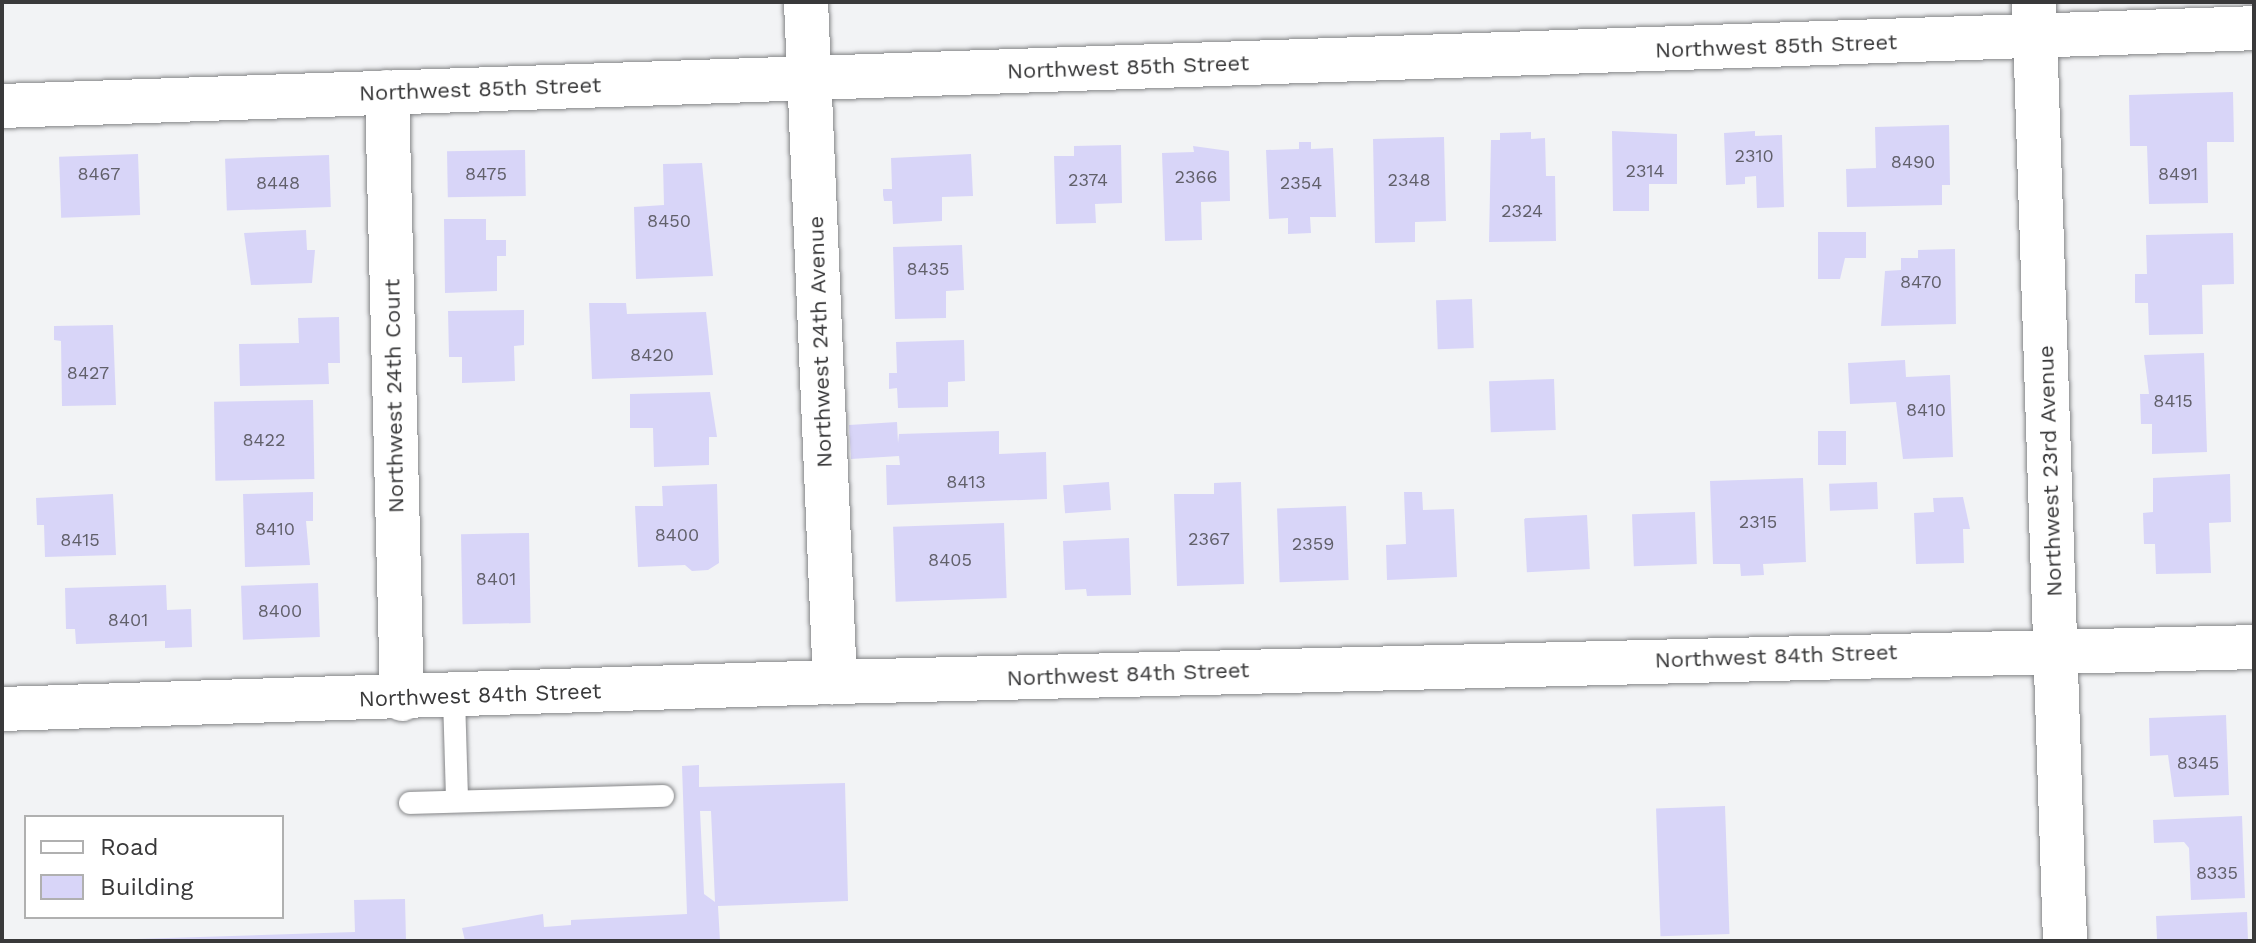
<!DOCTYPE html>
<style>
body{margin:0}
#map{position:relative;width:2256px;height:943px;overflow:hidden;background:#f2f3f5;font-family:"Work Sans",sans-serif}
div>[style]{position:absolute}
.building>*{inset:0;background:#d8d5f8;transform-origin:0 0}
.roads{filter:drop-shadow(0 0 2px #848587) drop-shadow(0 0 2px #848587)}
.lane>*{height:22px;margin:-11px;padding:0 11px;transform-origin:11px;border-radius:11px;background:#fff}
.street>*{height:44px;margin:-22px;padding:0 22px;transform-origin:22px;border-radius:22px;background:#fff}
span{translate:-50% -50%;white-space:nowrap;text-align:center;line-height:1.15;-webkit-text-stroke:6px #fff;paint-order:stroke}
.number-label{font-size:18px;color:#61606a}
.number-label span{-webkit-text-stroke-width:0}
.street-label{font-size:22px;color:#39393a}
.frame{position:absolute;inset:0;border:4px solid #39393a;pointer-events:none}
.legend{position:absolute;left:24px;top:815px;width:260px;height:104px;box-sizing:border-box;background:#fff;border:2px solid #b0b0b0;margin:0;padding:10px 14px;list-style:none;font-size:24px;color:#39393a}
.legend li{display:flex;align-items:center;gap:16px;height:40px}
.legend b{width:40px;border:2px solid #b0b0b0}
</style>
<div id="map">
<div class="building">
<i style="clip-path:polygon(2233px 92px,2234px 142px,2207px 142px,2208px 203px,2149px 204px,2147px 146px,2130px 146px,2129px 95px)"></i>
<i style="clip-path:polygon(1949px 125px,1950px 185px,1942px 185px,1942px 205px,1847px 207px,1846px 169px,1876px 168px,1875px 127px)"></i>
<i style="clip-path:polygon(1612px 131px,1677px 134px,1677px 184px,1649px 184px,1649px 211px,1613px 211px)"></i>
<i style="clip-path:polygon(1755px 131px,1755px 136px,1782px 135px,1784px 207px,1757px 208px,1756px 176px,1745px 177px,1745px 184px,1726px 185px,1724px 133px)"></i>
<i style="clip-path:polygon(1531px 132px,1531px 139px,1545px 138px,1546px 176px,1555px 176px,1556px 241px,1489px 242px,1491px 140px,1500px 140px,1500px 133px)"></i>
<i style="clip-path:polygon(1444px 137px,1446px 221px,1415px 222px,1415px 242px,1375px 243px,1373px 139px)"></i>
<i style="clip-path:polygon(1299px 142px,1311px 142px,1311px 149px,1333px 148px,1336px 217px,1310px 217px,1311px 233px,1288px 234px,1288px 218px,1269px 219px,1266px 150px,1299px 149px)"></i>
<i style="clip-path:polygon(1121px 145px,1122px 203px,1095px 204px,1096px 223px,1056px 224px,1054px 156px,1074px 156px,1074px 146px)"></i>
<i style="clip-path:polygon(1193px 146px,1229px 151px,1230px 201px,1201px 202px,1202px 240px,1165px 241px,1162px 153px,1194px 152px)"></i>
<i style="left:525px;top:150px;width:46px;height:78px;rotate:89deg"></i>
<i style="left:138px;top:154px;width:61px;height:79px;rotate:88deg"></i>
<i style="clip-path:polygon(971px 154px,973px 196px,942px 197px,942px 221px,893px 224px,892px 201px,884px 201px,883px 195px,883px 189px,892px 189px,891px 158px)"></i>
<i style="left:329px;top:155px;width:52px;height:104px;rotate:88deg"></i>
<i style="clip-path:polygon(702px 163px,713px 276px,636px 279px,634px 207px,664px 205px,663px 164px)"></i>
<i style="clip-path:polygon(444px 219px,486px 219px,486px 240px,506px 240px,506px 256px,497px 256px,497px 291px,445px 293px)"></i>
<i style="clip-path:polygon(306px 230px,307px 250px,315px 250px,312px 283px,251px 285px,244px 233px)"></i>
<i style="clip-path:polygon(1818px 232px,1866px 232px,1866px 258px,1845px 258px,1840px 279px,1818px 279px)"></i>
<i style="clip-path:polygon(2233px 233px,2234px 284px,2202px 285px,2203px 334px,2149px 335px,2148px 303px,2135px 303px,2135px 274px,2147px 274px,2146px 235px)"></i>
<i style="clip-path:polygon(962px 245px,964px 290px,946px 291px,946px 318px,895px 319px,893px 247px)"></i>
<i style="clip-path:polygon(1955px 249px,1956px 324px,1881px 326px,1885px 271px,1901px 270px,1901px 258px,1918px 258px,1918px 250px)"></i>
<i style="left:1472px;top:299px;width:49px;height:36px;rotate:88deg"></i>
<i style="clip-path:polygon(589px 303px,626px 303px,627px 314px,706px 312px,713px 375px,592px 379px)"></i>
<i style="clip-path:polygon(524px 310px,524px 345px,514px 346px,515px 381px,462px 383px,462px 357px,449px 357px,448px 311px)"></i>
<i style="clip-path:polygon(339px 317px,340px 363px,328px 363px,329px 384px,240px 386px,239px 344px,299px 343px,298px 318px)"></i>
<i style="clip-path:polygon(113px 325px,116px 405px,62px 406px,61px 341px,54px 340px,54px 326px)"></i>
<i style="clip-path:polygon(964px 340px,965px 381px,948px 382px,948px 407px,898px 408px,897px 388px,889px 389px,889px 373px,897px 373px,896px 342px)"></i>
<i style="clip-path:polygon(2204px 353px,2207px 452px,2152px 454px,2152px 424px,2141px 424px,2140px 394px,2149px 394px,2144px 355px)"></i>
<i style="clip-path:polygon(1905px 360px,1906px 377px,1950px 375px,1953px 457px,1903px 459px,1896px 402px,1850px 404px,1848px 363px)"></i>
<i style="left:1554px;top:379px;width:51px;height:65px;rotate:88deg"></i>
<i style="clip-path:polygon(710px 392px,717px 437px,709px 437px,709px 465px,654px 467px,653px 428px,630px 428px,630px 394px)"></i>
<i style="left:313px;top:400px;width:79px;height:99px;rotate:89deg"></i>
<i style="clip-path:polygon(897px 422px,898px 443px,899px 434px,999px 431px,999px 454px,1046px 452px,1047px 499px,887px 505px,886px 465px,900px 465px,899px 456px,851px 459px,849px 425px)"></i>
<i style="left:1818px;top:431px;width:28px;height:34px"></i>
<i style="clip-path:polygon(2230px 474px,2231px 522px,2209px 523px,2211px 573px,2156px 574px,2155px 544px,2144px 544px,2143px 513px,2153px 512px,2153px 478px)"></i>
<i style="clip-path:polygon(1803px 478px,1806px 562px,1763px 564px,1764px 575px,1741px 576px,1740px 564px,1713px 564px,1710px 481px)"></i>
<i style="left:1109px;top:482px;width:28px;height:46px;rotate:86deg"></i>
<i style="clip-path:polygon(1241px 482px,1244px 584px,1177px 586px,1174px 494px,1214px 494px,1214px 483px)"></i>
<i style="left:1877px;top:482px;width:27px;height:48px;rotate:88deg"></i>
<i style="clip-path:polygon(717px 484px,719px 563px,708px 570px,692px 571px,685px 565px,638px 567px,635px 506px,663px 506px,662px 486px)"></i>
<i style="clip-path:polygon(313px 492px,313px 521px,306px 521px,310px 565px,245px 567px,243px 494px)"></i>
<i style="clip-path:polygon(1404px 492px,1422px 492px,1423px 510px,1454px 509px,1457px 577px,1387px 580px,1386px 545px,1406px 544px)"></i>
<i style="clip-path:polygon(113px 494px,116px 555px,45px 557px,44px 525px,37px 525px,36px 498px)"></i>
<i style="clip-path:polygon(1963px 497px,1970px 529px,1963px 529px,1964px 563px,1916px 564px,1914px 513px,1934px 512px,1933px 498px)"></i>
<i style="left:1346px;top:506px;width:74px;height:69px;rotate:88deg"></i>
<i style="left:1695px;top:512px;width:52px;height:63px;rotate:88deg"></i>
<i style="left:1587px;top:515px;width:54px;height:63px;rotate:87deg"></i>
<i style="left:1004px;top:523px;width:75px;height:111px;rotate:88deg"></i>
<i style="left:529px;top:533px;width:90px;height:68px;rotate:89deg"></i>
<i style="clip-path:polygon(1129px 538px,1131px 595px,1087px 596px,1086px 589px,1065px 590px,1063px 541px)"></i>
<i style="left:318px;top:583px;width:54px;height:77px;rotate:88deg"></i>
<i style="clip-path:polygon(166px 585px,167px 610px,191px 609px,192px 647px,165px 648px,165px 641px,76px 644px,75px 629px,66px 629px,65px 588px)"></i>
<i style="clip-path:polygon(2226px 715px,2229px 795px,2174px 797px,2168px 755px,2150px 756px,2149px 718px)"></i>
<i style="clip-path:polygon(evenodd,699px 765px,699px 787px,845px 783px,848px 901px,718px 906px,720px 941px,465px 941px,462px 928px,543px 914px,544px 927px,571px 925px,571px 920px,687px 914px,682px 766px,699px 765px,700px 811px,711px 811px,715px 902px,704px 894px,700px 811px)"></i>
<i style="left:1725px;top:806px;width:128px;height:69px;rotate:88deg"></i>
<i style="clip-path:polygon(2242px 816px,2245px 898px,2191px 900px,2189px 848px,2184px 842px,2154px 843px,2153px 820px)"></i>
<i style="clip-path:polygon(405px 899px,406px 941px,72px 941px,355px 932px,354px 900px)"></i>
<i style="clip-path:polygon(2247px 912px,2248px 941px,2157px 940px,2156px 916px)"></i>
</div>
<div class="roads">
<div class="lane">
<i style="left:454px;top:697px;width:104px;rotate:88.3deg"></i>
<i style="left:410px;top:803px;width:253px;rotate:-1.6deg"></i>
</div>
<div class="street">
<i style="left:806px;top:2px;width:681px;rotate:87.56deg"></i>
<i style="left:2034px;top:2px;width:940px;rotate:88.11deg"></i>
<i style="left:387px;top:92px;width:607px;rotate:88.58deg"></i>
<i style="left:2px;top:106px;width:2253px;rotate:-1.98deg"></i>
<i style="left:2px;top:709px;width:833px;rotate:-1.86deg"></i>
<i style="left:835px;top:682px;width:1419px;rotate:-1.41deg"></i>
</div>
</div>
<div class="number-label">
<span style="left:1754px;top:156px">2310</span>
<span style="left:1913px;top:162px">8490</span>
<span style="left:1645px;top:171px">2314</span>
<span style="left:99px;top:174px">8467</span>
<span style="left:486px;top:174px">8475</span>
<span style="left:2178px;top:174px">8491</span>
<span style="left:1196px;top:177px">2366</span>
<span style="left:1088px;top:180px">2374</span>
<span style="left:1409px;top:180px">2348</span>
<span style="left:278px;top:183px">8448</span>
<span style="left:1301px;top:183px">2354</span>
<span style="left:1522px;top:211px">2324</span>
<span style="left:669px;top:221px">8450</span>
<span style="left:928px;top:269px">8435</span>
<span style="left:1921px;top:282px">8470</span>
<span style="left:652px;top:355px">8420</span>
<span style="left:88px;top:373px">8427</span>
<span style="left:2173px;top:401px">8415</span>
<span style="left:1926px;top:410px">8410</span>
<span style="left:264px;top:440px">8422</span>
<span style="left:966px;top:482px">8413</span>
<span style="left:1758px;top:522px">2315</span>
<span style="left:275px;top:529px">8410</span>
<span style="left:677px;top:535px">8400</span>
<span style="left:1209px;top:539px">2367</span>
<span style="left:80px;top:540px">8415</span>
<span style="left:1313px;top:544px">2359</span>
<span style="left:950px;top:560px">8405</span>
<span style="left:496px;top:579px">8401</span>
<span style="left:280px;top:611px">8400</span>
<span style="left:128px;top:620px">8401</span>
<span style="left:2198px;top:763px">8345</span>
<span style="left:2217px;top:873px">8335</span>
</div>
<div class="street-label">
<span style="left:1776px;top:46px;rotate:-2deg">Northwest 85th Street</span>
<span style="left:1128px;top:67px;rotate:-2deg">Northwest 85th Street</span>
<span style="left:480px;top:89px;rotate:-2deg">Northwest 85th Street</span>
<span style="left:820px;top:342px;rotate:-92deg">Northwest 24th Avenue</span>
<span style="left:394px;top:396px;rotate:-91deg">Northwest 24th Court</span>
<span style="left:2050px;top:471px;rotate:-92deg">Northwest 23rd Avenue</span>
<span style="left:1776px;top:656px;rotate:-2deg">Northwest 84th Street</span>
<span style="left:1128px;top:674px;rotate:-2deg">Northwest 84th Street</span>
<span style="left:480px;top:695px;rotate:-2deg">Northwest 84th Street</span>
</div>
<div class="frame"></div>
<ul class="legend">
<li><b style="height:10px;background:#fff"></b>Road</li>
<li><b style="height:22px;background:#d8d5f8"></b>Building</li>
</ul>
</div>
